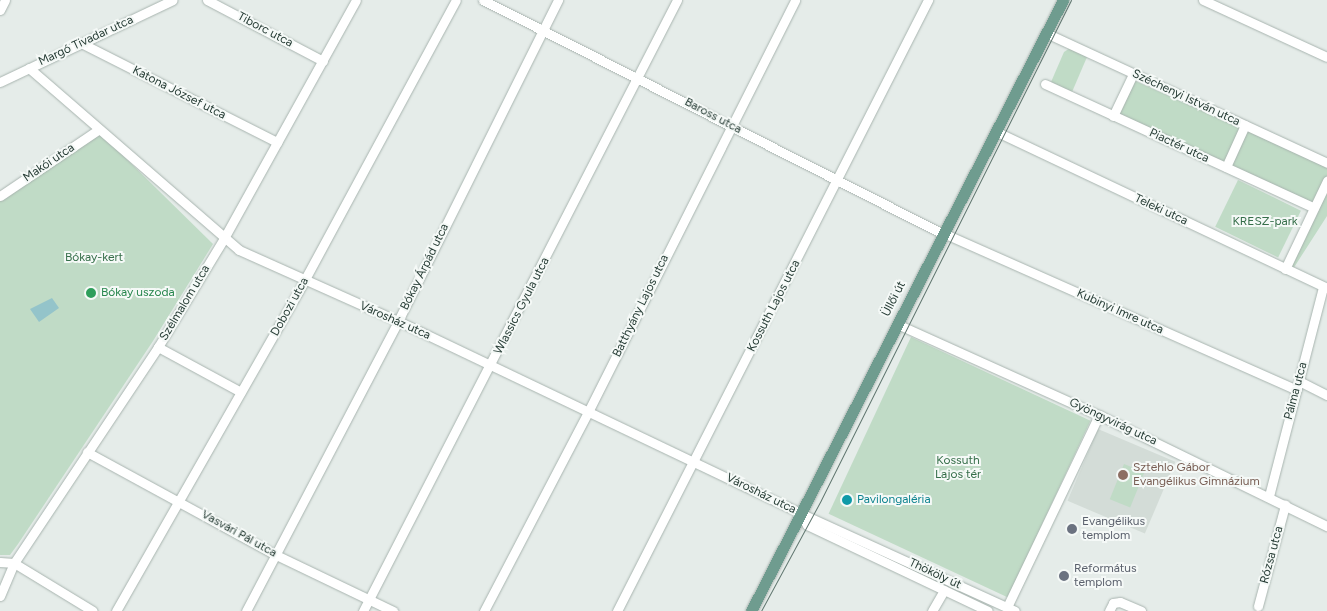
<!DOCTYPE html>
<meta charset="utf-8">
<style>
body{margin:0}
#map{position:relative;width:1327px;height:611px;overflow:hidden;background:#e5ece9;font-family:Figtree,sans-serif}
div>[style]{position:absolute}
.built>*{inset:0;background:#d3dcd7;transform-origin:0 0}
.green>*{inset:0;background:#c0dbc6;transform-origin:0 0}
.water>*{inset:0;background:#94c4ca}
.roads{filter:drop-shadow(0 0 1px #a8b4af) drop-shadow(0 0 1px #a8b4af)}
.minor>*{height:9px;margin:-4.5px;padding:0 4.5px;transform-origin:4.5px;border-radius:4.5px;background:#fff}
.major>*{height:11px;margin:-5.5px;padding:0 5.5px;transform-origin:5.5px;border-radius:5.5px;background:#6f9c8f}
.tram>*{height:1px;margin:-0.5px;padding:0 0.5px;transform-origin:0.5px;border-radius:0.5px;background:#617770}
.dots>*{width:14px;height:14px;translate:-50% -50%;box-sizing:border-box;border:2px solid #f5f9f7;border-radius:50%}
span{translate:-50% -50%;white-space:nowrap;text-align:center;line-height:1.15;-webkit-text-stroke:4px #f5f9f7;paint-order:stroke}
.street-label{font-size:12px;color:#263c35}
.park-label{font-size:12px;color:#356e49}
.leisure-label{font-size:12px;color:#27864d}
.left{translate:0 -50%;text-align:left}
.education-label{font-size:12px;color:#785e54}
.culture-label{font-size:12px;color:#0d838f}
.worship-label{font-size:12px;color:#5b616d}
</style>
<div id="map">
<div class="built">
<i style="left:1098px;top:429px;width:84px;height:78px;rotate:23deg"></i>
</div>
<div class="green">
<i style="clip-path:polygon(1070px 48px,1087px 57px,1072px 92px,1051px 82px,1064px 52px)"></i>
<i style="clip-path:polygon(1133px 80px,1327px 167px,1327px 216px,1293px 269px,1290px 267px,1318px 207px,1120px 116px,1119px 110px)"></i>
<i style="clip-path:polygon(101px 134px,213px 244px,153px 341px,18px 544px,10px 555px,0 555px,0 201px)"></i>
<i style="left:1238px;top:180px;width:70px;height:52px;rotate:26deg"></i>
<i style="left:911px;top:337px;width:198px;height:195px;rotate:25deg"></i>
<i style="left:1124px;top:464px;width:22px;height:38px;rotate:22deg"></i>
</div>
<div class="water">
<i style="clip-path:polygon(52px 298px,59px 308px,39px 322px,30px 309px)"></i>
</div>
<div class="roads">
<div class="minor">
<i style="left:207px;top:0;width:131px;rotate:27.7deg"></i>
<i style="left:483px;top:0;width:516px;rotate:26.96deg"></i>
<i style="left:1203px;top:0;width:136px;rotate:24.7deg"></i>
<i style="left:0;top:10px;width:11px;rotate:-63deg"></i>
<i style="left:1046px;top:33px;width:310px;rotate:24.8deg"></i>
<i style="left:81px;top:43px;width:220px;rotate:26.8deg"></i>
<i style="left:29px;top:68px;width:278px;rotate:40.9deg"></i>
<i style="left:239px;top:250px;width:174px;rotate:24.1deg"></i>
<i style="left:398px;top:321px;width:445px;rotate:25.5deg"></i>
<i style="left:800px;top:513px;width:236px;rotate:24.5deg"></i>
<i style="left:0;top:82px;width:191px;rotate:-25.4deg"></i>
<i style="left:1045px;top:84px;width:296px;rotate:24.7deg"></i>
<i style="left:1113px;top:116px;width:47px;rotate:-64.5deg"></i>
<i style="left:995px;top:131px;width:367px;rotate:25.3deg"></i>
<i style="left:1226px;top:167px;width:46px;rotate:-65.7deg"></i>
<i style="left:0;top:196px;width:118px;rotate:-34deg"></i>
<i style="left:943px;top:233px;width:387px;rotate:23.9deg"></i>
<i style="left:1285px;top:269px;width:98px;rotate:-64.5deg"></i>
<i style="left:897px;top:324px;width:222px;rotate:24.3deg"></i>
<i style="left:1099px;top:415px;width:254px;rotate:26deg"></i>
<i style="left:158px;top:347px;width:94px;rotate:28.5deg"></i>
<i style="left:1299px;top:381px;width:31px;rotate:27deg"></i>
<i style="left:87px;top:452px;width:215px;rotate:28.6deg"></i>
<i style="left:276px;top:555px;width:130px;rotate:25.6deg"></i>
<i style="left:1269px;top:496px;width:216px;rotate:-75.5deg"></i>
<i style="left:800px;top:513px;width:14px;rotate:60deg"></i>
<i style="left:807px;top:525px;width:200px;rotate:25.4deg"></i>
<i style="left:0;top:562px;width:14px;rotate:4deg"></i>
<i style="left:14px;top:563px;width:92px;rotate:31.3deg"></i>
<i style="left:0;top:596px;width:36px;rotate:-67deg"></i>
<i style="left:14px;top:563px;width:260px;rotate:-56.3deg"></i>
<i style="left:158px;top:347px;width:125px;rotate:-58.7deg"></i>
<i style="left:223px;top:240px;width:274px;rotate:-61deg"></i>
<i style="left:1258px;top:606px;width:105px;rotate:-75deg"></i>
<i style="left:1007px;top:607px;width:213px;rotate:-64.4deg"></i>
<i style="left:116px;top:611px;width:380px;rotate:-60.3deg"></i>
<i style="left:304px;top:281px;width:319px;rotate:-61.6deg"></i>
<i style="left:246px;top:611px;width:327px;rotate:-62.3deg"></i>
<i style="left:398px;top:321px;width:359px;rotate:-63.5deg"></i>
<i style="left:363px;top:611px;width:687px;rotate:-62.8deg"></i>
<i style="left:484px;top:611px;width:225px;rotate:-62.4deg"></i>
<i style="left:588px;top:412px;width:461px;rotate:-63.3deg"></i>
<i style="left:617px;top:611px;width:686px;rotate:-63.02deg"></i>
<i style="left:932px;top:611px;width:24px;rotate:-60deg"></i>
<i style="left:1109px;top:611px;width:9px;rotate:-63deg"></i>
<i style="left:1113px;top:603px;width:7px;rotate:-8deg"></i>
<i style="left:1120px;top:602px;width:23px;rotate:23deg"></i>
</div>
<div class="major">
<i style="left:751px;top:611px;width:686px;rotate:-62.95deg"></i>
</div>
</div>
<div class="tram">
<i style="left:761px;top:611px;width:126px;rotate:-61.6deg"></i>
<i style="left:821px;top:500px;width:559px;rotate:-63.43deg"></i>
</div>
<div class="dots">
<i style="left:91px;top:293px;background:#2e9e5b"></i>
<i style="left:1123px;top:475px;background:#8d6e63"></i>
<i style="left:847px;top:500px;background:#0f9aa8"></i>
<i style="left:1072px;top:529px;background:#6b7280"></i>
<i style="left:1064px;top:576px;background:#6b7280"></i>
</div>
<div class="street-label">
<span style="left:265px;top:30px;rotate:28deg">Tiborc utca</span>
<span style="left:86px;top:41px;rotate:-25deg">Margó Tivadar utca</span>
<span style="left:179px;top:93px;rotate:27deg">Katona József utca</span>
<span style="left:1186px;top:98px;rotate:25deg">Széchenyi István utca</span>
<span style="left:713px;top:116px;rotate:28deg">Baross utca</span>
<span style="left:1179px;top:146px;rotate:25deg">Piactér utca</span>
<span style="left:49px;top:163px;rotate:-34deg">Makói utca</span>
<span style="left:1161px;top:210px;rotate:25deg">Teleki utca</span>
<span style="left:425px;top:267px;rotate:-64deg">Bókay Árpád utca</span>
<span style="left:894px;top:299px;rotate:-63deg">Üllői út</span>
<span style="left:185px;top:303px;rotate:-59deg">Szélmalom utca</span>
<span style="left:522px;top:306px;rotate:-63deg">Wlassics Gyula utca</span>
<span style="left:641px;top:306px;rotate:-64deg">Batthyány Lajos utca</span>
<span style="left:774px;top:306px;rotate:-63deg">Kossuth Lajos utca</span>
<span style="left:290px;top:307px;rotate:-61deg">Dobozi utca</span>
<span style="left:1120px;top:312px;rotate:24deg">Kubinyi Imre utca</span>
<span style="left:395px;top:321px;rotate:24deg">Városház utca</span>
<span style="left:1296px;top:391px;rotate:-75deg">Pálma utca</span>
<span style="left:1113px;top:422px;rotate:25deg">Gyöngyvirág utca</span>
<span style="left:761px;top:494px;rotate:26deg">Városház utca</span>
<span style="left:239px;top:534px;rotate:29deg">Vasvári Pál utca</span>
<span style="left:1272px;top:555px;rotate:-75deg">Rózsa utca</span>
<span style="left:935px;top:574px;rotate:25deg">Thököly út</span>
</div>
<div class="park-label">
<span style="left:1265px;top:222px">KRESZ-park</span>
<span style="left:94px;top:258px">Bókay-kert</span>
<span style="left:958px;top:468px">Kossuth<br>Lajos tér</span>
</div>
<div class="leisure-label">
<span class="left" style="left:101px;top:293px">Bókay uszoda</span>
</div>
<div class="education-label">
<span class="left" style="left:1133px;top:475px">Sztehlo Gábor<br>Evangélikus Gimnázium</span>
</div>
<div class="culture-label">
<span class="left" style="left:857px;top:500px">Pavilongaléria</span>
</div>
<div class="worship-label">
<span class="left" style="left:1082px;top:529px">Evangélikus<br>templom</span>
<span class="left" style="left:1074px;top:576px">Református<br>templom</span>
</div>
</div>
